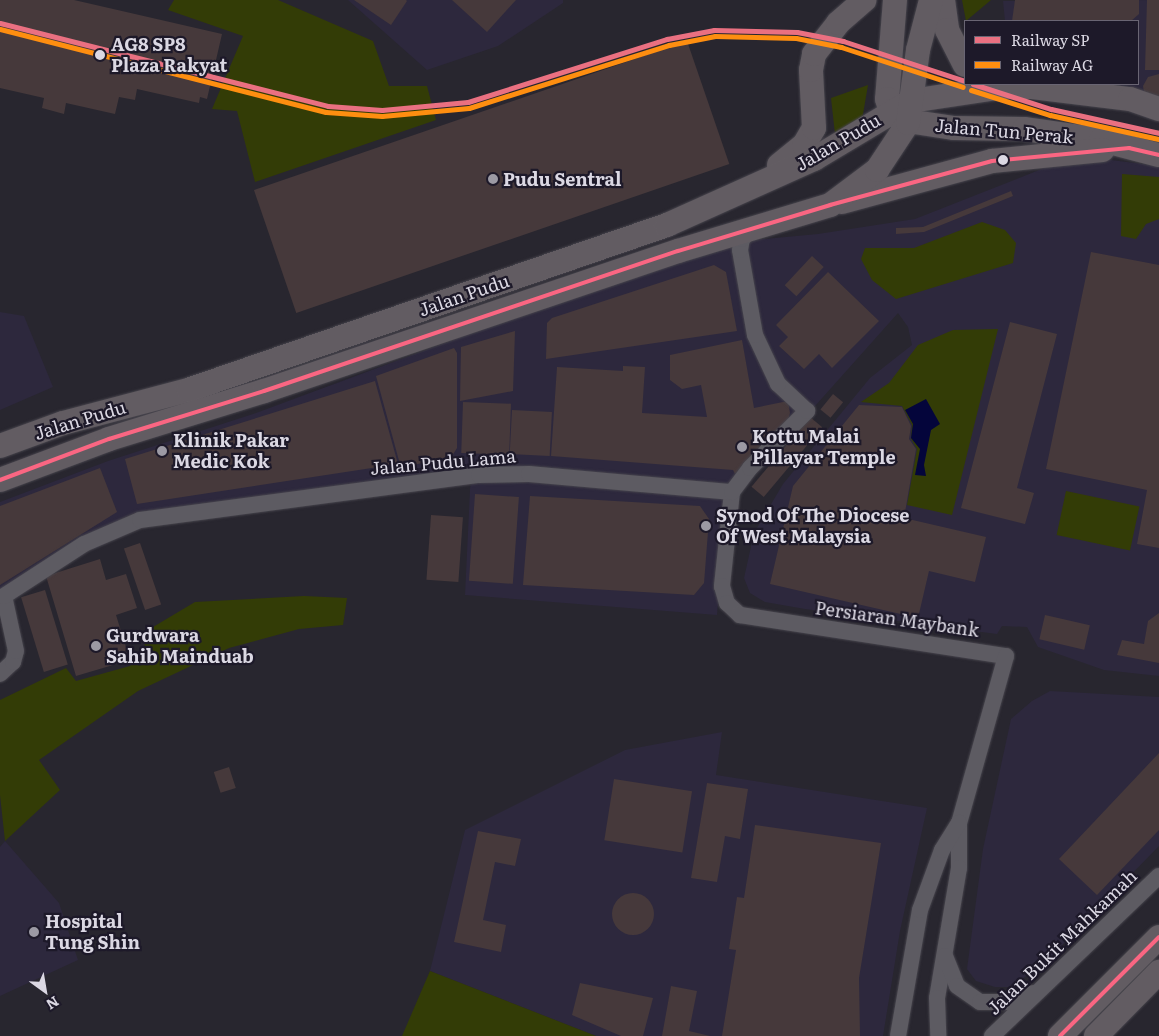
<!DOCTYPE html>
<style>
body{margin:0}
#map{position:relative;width:1159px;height:1036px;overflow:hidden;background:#28262f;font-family:Literata,serif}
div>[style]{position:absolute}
.built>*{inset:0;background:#2d283d}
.green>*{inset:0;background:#333c06;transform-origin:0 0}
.water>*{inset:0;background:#04053b}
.building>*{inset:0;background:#46393b;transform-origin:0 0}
.round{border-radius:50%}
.roads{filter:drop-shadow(0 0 1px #46444c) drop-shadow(0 0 1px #46444c)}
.street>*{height:16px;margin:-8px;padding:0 8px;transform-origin:8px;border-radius:8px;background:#5d5b62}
.secondary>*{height:24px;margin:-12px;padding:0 12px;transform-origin:12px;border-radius:12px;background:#625c62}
.bus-1>*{height:4px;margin:-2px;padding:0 2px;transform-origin:2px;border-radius:2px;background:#fa6682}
.rail-1>*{height:5px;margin:-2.5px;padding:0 2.5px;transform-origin:2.5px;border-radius:2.5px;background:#ea7081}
.rail-2>*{height:5px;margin:-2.5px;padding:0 2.5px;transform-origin:2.5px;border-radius:2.5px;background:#fe8e10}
.dots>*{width:14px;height:14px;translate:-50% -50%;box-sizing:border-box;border:2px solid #1d1929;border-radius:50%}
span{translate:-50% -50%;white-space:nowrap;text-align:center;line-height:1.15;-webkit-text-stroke:4.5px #1d1929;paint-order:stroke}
.stop-label{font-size:18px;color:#dbd8e3;font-weight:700}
.left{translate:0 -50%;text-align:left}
.street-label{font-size:18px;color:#dbd8e3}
.poi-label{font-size:18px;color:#dbd8e3;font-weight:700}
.legend{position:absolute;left:964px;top:20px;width:175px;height:65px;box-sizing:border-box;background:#1d1929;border:1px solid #696573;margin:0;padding:6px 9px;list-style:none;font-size:15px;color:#dbd8e3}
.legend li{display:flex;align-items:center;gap:10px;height:25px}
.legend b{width:25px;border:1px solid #696573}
.north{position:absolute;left:20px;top:966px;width:50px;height:50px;-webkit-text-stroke:4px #1d1929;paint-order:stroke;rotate:148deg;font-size:14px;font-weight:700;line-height:20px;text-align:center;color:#dbd8e3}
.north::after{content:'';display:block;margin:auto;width:18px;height:22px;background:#dbd8e3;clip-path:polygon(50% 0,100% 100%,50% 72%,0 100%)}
</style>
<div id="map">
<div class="built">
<i style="clip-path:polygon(348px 0,563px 0,563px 3px,498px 46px,427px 70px)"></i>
<i style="clip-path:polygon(1159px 0,1159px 102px,1091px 84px,1138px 84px,1138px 21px,1005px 21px,1003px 1px)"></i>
<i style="clip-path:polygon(1111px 160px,1159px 166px,1159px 676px,1104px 670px,1038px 647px,1027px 627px,1002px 626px,997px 634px,805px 609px,765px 602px,750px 593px,744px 578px,754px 533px,783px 484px,870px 378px,912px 345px,908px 327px,898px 313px,726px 506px,717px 615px,465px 595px,471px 469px,135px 513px,83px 538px,0 593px,0 502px,108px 461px,253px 414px,712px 244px,818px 234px,915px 219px,1052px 165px)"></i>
<i style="clip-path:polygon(0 312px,24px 316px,53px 387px,0 410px)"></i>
<i style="clip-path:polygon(1050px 691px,1159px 697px,1159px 846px,1040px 968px,1008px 987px,995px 987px,976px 981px,967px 969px,983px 849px,1011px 719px,1032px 701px)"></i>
<i style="clip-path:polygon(722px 732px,716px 775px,927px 808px,900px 931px,883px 1036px,596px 1036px,430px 971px,465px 830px,625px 750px)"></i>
<i style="clip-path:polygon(5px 841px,59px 903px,78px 960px,0 996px,0 847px)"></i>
</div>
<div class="green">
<i style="clip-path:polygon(174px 0,278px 0,373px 41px,389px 86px,427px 86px,436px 120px,255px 182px,237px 111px,212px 109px,243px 36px,168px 10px)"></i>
<i style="clip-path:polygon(962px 0,991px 0,966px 21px)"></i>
<i style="clip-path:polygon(868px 85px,862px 120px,836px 143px,831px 98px)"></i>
<i style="clip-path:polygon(1122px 174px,1159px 177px,1159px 219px,1146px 224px,1136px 239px,1121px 236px)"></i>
<i style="clip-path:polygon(982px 222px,1005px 230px,1016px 243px,1013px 263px,896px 299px,872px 280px,861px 259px,865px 248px,914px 248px)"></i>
<i style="clip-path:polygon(998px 329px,952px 515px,907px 505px,917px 449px,911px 439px,912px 425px,902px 406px,861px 402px,889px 383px,918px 345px,953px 330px)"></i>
<i style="left:1066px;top:491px;width:75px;height:45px;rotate:12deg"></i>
<i style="clip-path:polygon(304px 596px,347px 598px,343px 625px,299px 629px,229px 648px,138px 691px,39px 760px,60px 790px,5px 841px,0 795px,0 700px,66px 668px,76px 681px,130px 666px,145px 647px,143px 633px,195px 602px)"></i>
<i style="clip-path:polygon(430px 971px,596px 1036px,402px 1036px)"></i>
</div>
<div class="water">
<i style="clip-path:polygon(926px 399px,940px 424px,931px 430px,924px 465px,926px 476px,915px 475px,920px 449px,911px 438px,913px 424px,905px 410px)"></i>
</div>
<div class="building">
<i style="clip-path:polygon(0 0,74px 0,222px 34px,207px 99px,200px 97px,199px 103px,137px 89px,135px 100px,119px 97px,115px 114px,66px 103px,64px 114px,42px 108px,44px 98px,0 88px)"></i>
<i style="clip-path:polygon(354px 0,406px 0,407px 1px,391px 25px)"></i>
<i style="clip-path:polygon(452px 0,516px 0,487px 32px)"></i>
<i style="clip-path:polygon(1015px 0,1139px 0,1139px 14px,1131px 21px,1012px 21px)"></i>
<i style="clip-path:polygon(1147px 0,1159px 0,1159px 70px,1145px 70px)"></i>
<i style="left:687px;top:41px;width:130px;height:458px;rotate:71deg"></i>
<i style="clip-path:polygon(1159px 74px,1159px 103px,1144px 92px,1143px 86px,1148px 77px)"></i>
<i style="clip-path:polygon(1011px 191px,1013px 196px,924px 232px,896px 234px,896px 228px,923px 227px)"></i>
<i style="clip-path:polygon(1091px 252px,1159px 265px,1159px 548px,1137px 544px,1147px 490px,1046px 469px)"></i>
<i style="left:812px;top:256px;width:16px;height:40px;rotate:43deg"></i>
<i style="clip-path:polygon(714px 265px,726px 272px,737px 331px,546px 359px,547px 323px,552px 318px)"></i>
<i style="clip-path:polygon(828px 272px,879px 321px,832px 368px,819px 354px,804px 369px,779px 346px,788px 337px,776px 325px)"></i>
<i style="clip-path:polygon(1010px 322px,1057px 334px,1017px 488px,1034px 493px,1025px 524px,961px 508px)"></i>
<i style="clip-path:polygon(515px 331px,513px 391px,460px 401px,461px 347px)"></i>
<i style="clip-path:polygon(742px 340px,754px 408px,788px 401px,790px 413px,788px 420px,735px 474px,733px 470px,551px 456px,557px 367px,623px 371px,623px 366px,645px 367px,642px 413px,707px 417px,701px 385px,682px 389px,670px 380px,670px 355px)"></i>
<i style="clip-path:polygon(454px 348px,457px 353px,457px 448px,452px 456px,401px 468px,376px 376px)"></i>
<i style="clip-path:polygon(375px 381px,398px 464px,137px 504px,125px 459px)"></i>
<i style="left:833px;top:394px;width:13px;height:20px;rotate:39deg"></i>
<i style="left:463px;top:402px;width:48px;height:51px;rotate:2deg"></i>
<i style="clip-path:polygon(859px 405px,902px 407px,911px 426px,909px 439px,916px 449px,904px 518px,986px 537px,975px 582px,929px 571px,918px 618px,770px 584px,793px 486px)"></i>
<i style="left:512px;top:410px;width:40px;height:44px;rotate:3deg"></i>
<i style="left:810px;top:417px;width:16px;height:91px;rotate:40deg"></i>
<i style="clip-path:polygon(100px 468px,117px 512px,0 585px,0 506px)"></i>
<i style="left:475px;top:494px;width:44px;height:87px;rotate:4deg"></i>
<i style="clip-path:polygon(530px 496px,700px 506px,709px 519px,704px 583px,694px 595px,523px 585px)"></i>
<i style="left:431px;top:515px;width:32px;height:65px;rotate:4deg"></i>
<i style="left:140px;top:543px;width:65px;height:17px;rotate:71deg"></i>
<i style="clip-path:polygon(100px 559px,106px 580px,126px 574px,137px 608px,116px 615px,130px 660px,76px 676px,46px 576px)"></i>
<i style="left:45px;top:590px;width:78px;height:25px;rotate:73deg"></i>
<i style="clip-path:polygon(1159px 613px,1159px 663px,1117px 655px,1122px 640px,1144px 644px,1148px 621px)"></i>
<i style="left:1045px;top:615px;width:46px;height:25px;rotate:13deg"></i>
<i style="clip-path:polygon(1159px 753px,1159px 830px,1097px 895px,1059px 859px)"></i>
<i style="left:229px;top:767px;width:22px;height:16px;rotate:72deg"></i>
<i style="left:614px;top:779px;width:79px;height:62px;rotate:9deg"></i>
<i style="clip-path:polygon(707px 783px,748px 789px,740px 839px,725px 836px,717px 882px,691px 878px)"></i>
<i style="clip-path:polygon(755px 825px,881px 843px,859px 978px,860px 1036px,722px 1036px,736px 950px,729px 949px,737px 897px,744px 898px)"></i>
<i style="clip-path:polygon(478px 831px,521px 839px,515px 866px,495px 862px,483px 920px,506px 925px,501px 952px,454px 942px)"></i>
<i class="round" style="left:612px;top:893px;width:42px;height:42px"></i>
<i style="clip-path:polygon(580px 983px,653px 998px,643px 1036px,621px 1036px,572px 1015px)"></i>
<i style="clip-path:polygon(671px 986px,697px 991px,689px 1031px,710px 1036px,662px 1036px)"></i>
</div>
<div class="roads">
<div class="street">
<i style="left:732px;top:492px;width:95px;rotate:96.1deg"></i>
<i style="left:722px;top:586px;width:18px;rotate:74deg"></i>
<i style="left:727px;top:603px;width:18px;rotate:43deg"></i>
<i style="left:740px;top:615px;width:269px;rotate:8.8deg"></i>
<i style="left:1006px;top:656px;width:173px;rotate:105.7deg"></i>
<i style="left:959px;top:823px;width:45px;rotate:90deg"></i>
<i style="left:959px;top:868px;width:132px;rotate:99.6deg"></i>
<i style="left:937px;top:998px;width:38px;rotate:88deg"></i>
<i style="left:0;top:674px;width:18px;rotate:-43deg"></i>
<i style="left:13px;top:662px;width:11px;rotate:-75deg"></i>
<i style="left:16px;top:651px;width:56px;rotate:-102.3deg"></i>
<i style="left:4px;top:596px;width:95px;rotate:-33deg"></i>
<i style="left:84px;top:544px;width:61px;rotate:-23.2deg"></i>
<i style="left:140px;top:520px;width:342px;rotate:-7.6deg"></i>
<i style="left:479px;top:475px;width:50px;rotate:-1.1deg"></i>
<i style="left:529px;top:474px;width:204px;rotate:5.1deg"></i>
<i style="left:732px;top:492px;width:30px;rotate:-53deg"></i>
<i style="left:750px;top:468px;width:81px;rotate:-45deg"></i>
<i style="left:807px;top:411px;width:40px;rotate:-137deg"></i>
<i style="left:778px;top:384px;width:54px;rotate:-115.1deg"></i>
<i style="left:755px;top:335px;width:86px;rotate:-100deg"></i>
<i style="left:740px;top:250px;width:11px;rotate:-80deg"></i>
<i style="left:742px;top:239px;width:16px;rotate:-45deg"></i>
<i style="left:945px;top:956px;width:32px;rotate:68deg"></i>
<i style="left:957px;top:986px;width:28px;rotate:35deg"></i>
<i style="left:980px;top:1002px;width:32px"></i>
<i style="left:1012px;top:1002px;width:23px;rotate:-23deg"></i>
<i style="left:898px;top:1036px;width:128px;rotate:-80.1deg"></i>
<i style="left:920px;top:910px;width:64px;rotate:-69.9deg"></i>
<i style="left:942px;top:850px;width:32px;rotate:-58deg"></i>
<i style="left:992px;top:1036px;width:231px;rotate:-43.8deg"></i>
</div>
<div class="secondary">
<i style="left:895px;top:0;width:99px;rotate:94.6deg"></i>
<i style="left:887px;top:99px;width:13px;rotate:72deg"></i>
<i style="left:891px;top:111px;width:13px;rotate:42deg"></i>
<i style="left:901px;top:120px;width:54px;rotate:8.6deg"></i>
<i style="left:954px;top:128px;width:70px;rotate:0.8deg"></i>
<i style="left:1024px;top:129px;width:78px;rotate:8.1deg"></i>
<i style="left:1101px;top:140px;width:60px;rotate:14.5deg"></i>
<i style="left:943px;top:0;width:30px;rotate:82deg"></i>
<i style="left:947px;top:30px;width:39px;rotate:63deg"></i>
<i style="left:779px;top:165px;width:32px;rotate:-39deg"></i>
<i style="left:804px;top:145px;width:20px;rotate:-60deg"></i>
<i style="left:814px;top:128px;width:58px;rotate:-93deg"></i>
<i style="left:811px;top:70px;width:16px;rotate:-79deg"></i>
<i style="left:814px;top:54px;width:39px;rotate:-52deg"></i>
<i style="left:838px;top:23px;width:35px;rotate:-41deg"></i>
<i style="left:842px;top:202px;width:156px;rotate:-15.3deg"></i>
<i style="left:992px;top:161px;width:111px;rotate:-5.7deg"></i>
<i style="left:0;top:446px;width:67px;rotate:-20.1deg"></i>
<i style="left:63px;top:423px;width:129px;rotate:-14.8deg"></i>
<i style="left:188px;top:390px;width:507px;rotate:-19.01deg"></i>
<i style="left:667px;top:225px;width:161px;rotate:-24.2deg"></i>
<i style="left:814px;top:159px;width:113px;rotate:-30.9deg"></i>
<i style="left:911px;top:101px;width:94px;rotate:-8.6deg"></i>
<i style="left:1004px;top:87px;width:28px"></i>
<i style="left:1032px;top:87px;width:99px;rotate:7deg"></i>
<i style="left:1130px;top:99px;width:31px;rotate:19deg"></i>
<i style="left:0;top:480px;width:116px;rotate:-20.6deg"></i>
<i style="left:109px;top:439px;width:162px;rotate:-17.2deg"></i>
<i style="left:264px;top:391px;width:437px;rotate:-18.7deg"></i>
<i style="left:678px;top:251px;width:159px;rotate:-16.8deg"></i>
<i style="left:830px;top:205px;width:59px;rotate:-36.7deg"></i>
<i style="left:877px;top:170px;width:56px;rotate:-56.6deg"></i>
<i style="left:908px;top:123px;width:74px;rotate:-82.2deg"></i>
<i style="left:918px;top:50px;width:52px;rotate:-75.4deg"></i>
<i style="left:1060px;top:1036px;width:140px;rotate:-45deg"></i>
<i style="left:1096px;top:1036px;width:90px;rotate:-45.5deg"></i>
</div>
</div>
<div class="bus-1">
<i style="left:0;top:480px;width:116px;rotate:-20.6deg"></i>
<i style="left:109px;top:439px;width:162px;rotate:-17.2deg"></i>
<i style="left:264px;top:391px;width:437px;rotate:-18.7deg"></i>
<i style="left:678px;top:251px;width:159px;rotate:-16.8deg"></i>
<i style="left:830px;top:205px;width:168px;rotate:-15.2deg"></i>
<i style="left:992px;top:161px;width:138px;rotate:-5.4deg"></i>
<i style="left:1129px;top:148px;width:31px;rotate:13deg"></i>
<i style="left:1060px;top:1036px;width:140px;rotate:-45deg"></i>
</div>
<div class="rail-1">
<i style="left:0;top:23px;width:338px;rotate:14.2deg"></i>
<i style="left:328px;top:106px;width:54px;rotate:4.2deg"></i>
<i style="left:382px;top:110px;width:86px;rotate:-5.3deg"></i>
<i style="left:468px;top:102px;width:209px;rotate:-17.6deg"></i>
<i style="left:667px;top:39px;width:48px;rotate:-10.8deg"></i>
<i style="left:714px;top:30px;width:83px;rotate:1.4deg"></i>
<i style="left:797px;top:32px;width:47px;rotate:11.1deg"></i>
<i style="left:843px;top:41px;width:128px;rotate:18.2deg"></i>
<i style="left:973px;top:84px;width:82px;rotate:17.8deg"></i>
<i style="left:1051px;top:109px;width:111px;rotate:12.5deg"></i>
</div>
<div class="rail-2">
<i style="left:0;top:29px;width:336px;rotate:14.3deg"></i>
<i style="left:326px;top:112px;width:56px;rotate:4.1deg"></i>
<i style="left:382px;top:116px;width:87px;rotate:-5.3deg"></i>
<i style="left:469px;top:108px;width:210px;rotate:-17.5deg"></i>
<i style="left:669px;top:45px;width:47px;rotate:-11.1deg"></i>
<i style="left:715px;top:36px;width:81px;rotate:1.4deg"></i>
<i style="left:796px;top:38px;width:46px;rotate:11.3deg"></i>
<i style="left:841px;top:47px;width:128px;rotate:18.2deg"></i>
<i style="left:971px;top:90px;width:83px;rotate:17.6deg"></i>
<i style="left:1050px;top:115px;width:111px;rotate:12.5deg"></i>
</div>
<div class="dots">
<i style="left:100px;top:55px;background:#dbd8e3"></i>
<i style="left:1003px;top:160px;background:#dbd8e3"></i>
<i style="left:493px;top:179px;background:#9c9aa4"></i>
<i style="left:742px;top:447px;background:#9c9aa4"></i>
<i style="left:162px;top:451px;background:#9c9aa4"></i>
<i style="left:706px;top:526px;background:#9c9aa4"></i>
<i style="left:96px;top:646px;background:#9c9aa4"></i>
<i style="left:34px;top:932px;background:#9c9aa4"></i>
</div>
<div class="stop-label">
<span class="left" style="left:111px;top:55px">AG8 SP8<br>Plaza Rakyat</span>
</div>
<div class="street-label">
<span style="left:1004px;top:131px;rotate:5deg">Jalan Tun Perak</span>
<span style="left:838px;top:142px;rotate:-30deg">Jalan Pudu</span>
<span style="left:464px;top:295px;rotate:-19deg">Jalan Pudu</span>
<span style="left:80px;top:420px;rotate:-17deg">Jalan Pudu</span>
<span style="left:443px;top:462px;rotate:-5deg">Jalan Pudu Lama</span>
<span style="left:897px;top:619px;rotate:8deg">Persiaran Maybank</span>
<span style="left:1062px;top:942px;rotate:-44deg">Jalan Bukit Mahkamah</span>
</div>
<div class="poi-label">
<span class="left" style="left:503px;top:179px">Pudu Sentral</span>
<span class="left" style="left:752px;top:447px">Kottu Malai<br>Pillayar Temple</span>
<span class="left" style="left:173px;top:451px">Klinik Pakar<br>Medic Kok</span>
<span class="left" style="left:716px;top:526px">Synod Of The Diocese<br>Of West Malaysia</span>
<span class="left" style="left:106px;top:646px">Gurdwara<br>Sahib Mainduab</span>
<span class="left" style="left:45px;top:932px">Hospital<br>Tung Shin</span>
</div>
<ul class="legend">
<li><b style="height:6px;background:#ea7081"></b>Railway SP</li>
<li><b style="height:6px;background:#fe8e10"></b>Railway AG</li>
</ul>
<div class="north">N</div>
</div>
